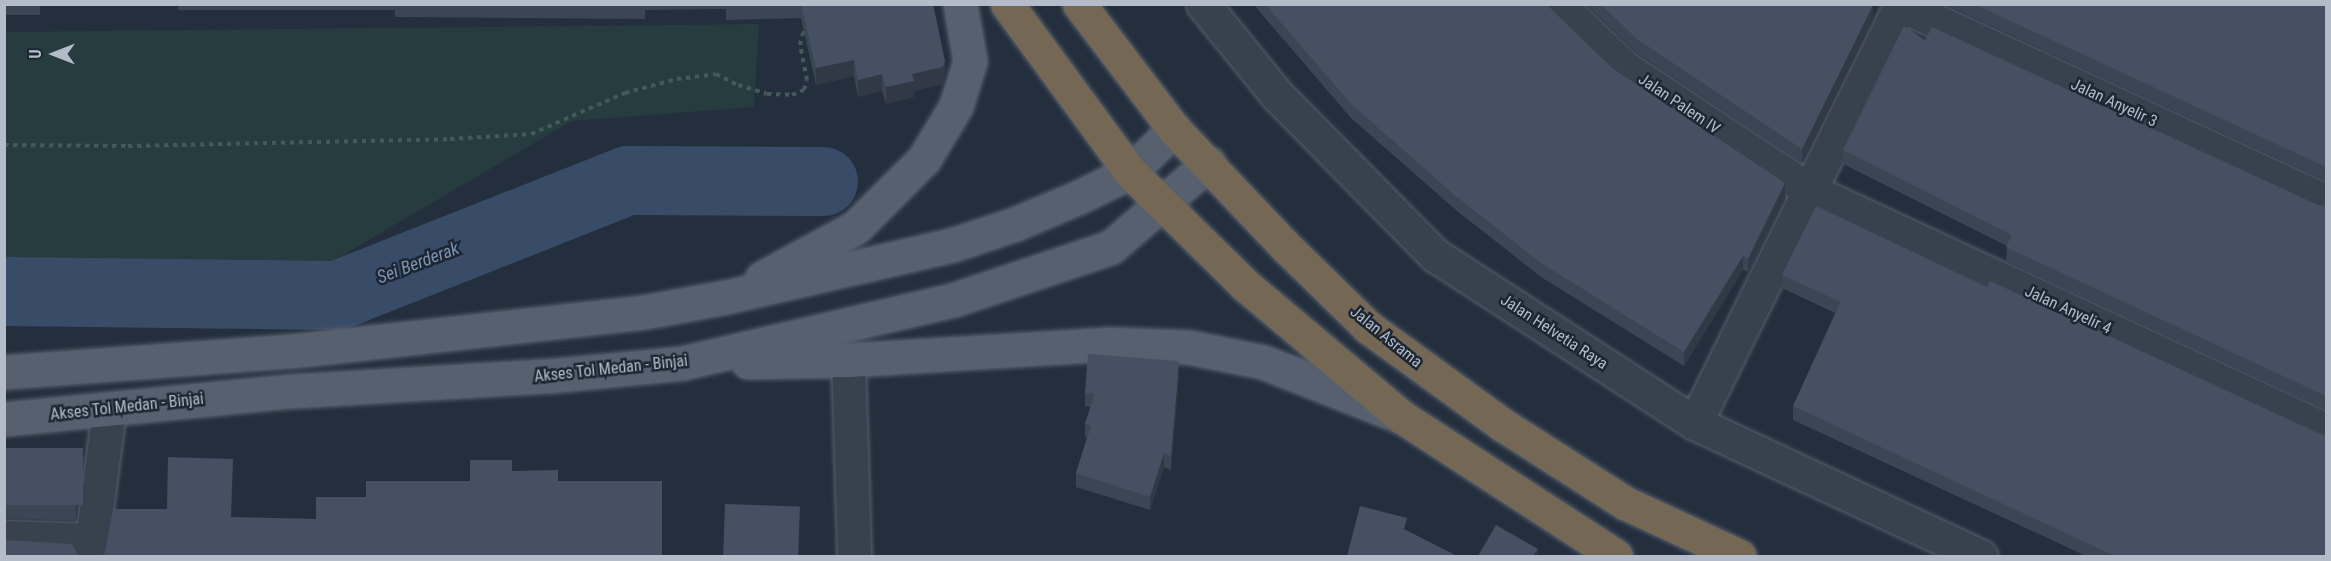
<!DOCTYPE html>
<style>
body{margin:0}
#map{position:relative;width:2331px;height:561px;overflow:hidden;background:#242f3e;font-family:"Roboto Condensed",sans-serif}
div>[style]{position:absolute}
.green>*{inset:0;background:#263c3f}
.river>*{height:69px;margin:-34.5px;padding:0 34.5px;transform-origin:34.5px;border-radius:34.5px;background:#394c67}
.path>*{height:4px;margin-top:-2px;transform-origin:0;background:repeating-linear-gradient(90deg,#44595c 0 4.5px,transparent 0 9px)}
.roads{filter:drop-shadow(0 0 2px #565f6c) drop-shadow(0 0 2px #565f6c)}
.minor>*{height:33px;margin:-16.5px;padding:0 16.5px;transform-origin:16.5px;border-radius:16.5px;background:#38414e}
.major>*{height:33px;margin:-16.5px;padding:0 16.5px;transform-origin:16.5px;border-radius:16.5px;background:#56606e}
.highway>*{height:33px;margin:-16.5px;padding:0 16.5px;transform-origin:16.5px;border-radius:16.5px;background:#746855}
.wall>*{inset:0;background:#3b4654;transform-origin:0 0}
.shaded-wall>*{inset:0;background:#303945}
.building>*{inset:0;background:#455162;transform-origin:0 0}
span{translate:-50% -50%;white-space:nowrap;text-align:center;line-height:1.15;-webkit-text-stroke:5px #1d2633;paint-order:stroke}
.street-label{font-size:16px;color:#b4bcc9}
.water-label{font-size:18px;color:#7c92b1;font-style:italic}
.frame{position:absolute;inset:0;border:6px solid #b4bcc9;pointer-events:none}
.north{position:absolute;left:24px;top:24px;width:60px;height:60px;-webkit-text-stroke:4px #1d2633;paint-order:stroke;rotate:270deg;font-size:16px;font-weight:700;line-height:24px;text-align:center;color:#b4bcc9}
.north::after{content:'';display:block;margin:auto;width:21px;height:27px;background:#b4bcc9;clip-path:polygon(50% 0,100% 100%,50% 72%,0 100%)}
</style>
<div id="map">
<div class="green">
<i style="clip-path:polygon(759px 24px,754px 107px,572px 121px,314px 272px,5px 266px,5px 32px)"></i>
</div>
<div class="river">
<i style="left:4px;top:291px;width:333px;rotate:0.7deg"></i>
<i style="left:337px;top:295px;width:313px;rotate:-21.6deg"></i>
<i style="left:628px;top:180px;width:195px;rotate:0.3deg"></i>
</div>
<div class="path">
<i style="left:4px;top:145px;width:124px;rotate:0.5deg"></i>
<i style="left:128px;top:146px;width:322px;rotate:-1.2deg"></i>
<i style="left:450px;top:139px;width:81px;rotate:-3.5deg"></i>
<i style="left:531px;top:134px;width:103px;rotate:-23.6deg"></i>
<i style="left:625px;top:93px;width:54px;rotate:-15.1deg"></i>
<i style="left:677px;top:79px;width:39px;rotate:-7deg"></i>
<i style="left:716px;top:74px;width:25px;rotate:27deg"></i>
<i style="left:738px;top:85px;width:30px;rotate:17deg"></i>
<i style="left:767px;top:94px;width:25px;rotate:2deg"></i>
<i style="left:792px;top:95px;width:13px;rotate:-23deg"></i>
<i style="left:804px;top:90px;width:10px;rotate:-73deg"></i>
<i style="left:807px;top:80px;width:36px;rotate:-101deg"></i>
<i style="left:800px;top:45px;width:10px;rotate:-79deg"></i>
<i style="left:802px;top:35px;width:7px;rotate:-56deg"></i>
</div>
<div class="roads">
<div class="minor">
<i style="left:1203px;top:4px;width:117px;rotate:50.9deg"></i>
<i style="left:1277px;top:95px;width:225px;rotate:45.4deg"></i>
<i style="left:1435px;top:255px;width:310px;rotate:32.9deg"></i>
<i style="left:1695px;top:423px;width:315px;rotate:25deg"></i>
<i style="left:1558px;top:4px;width:93px;rotate:43.7deg"></i>
<i style="left:1625px;top:68px;width:221px;rotate:33.5deg"></i>
<i style="left:1809px;top:190px;width:570px;rotate:24.9deg"></i>
<i style="left:1899px;top:4px;width:470px;rotate:24.8deg"></i>
<i style="left:848px;top:360px;width:196px;rotate:88.2deg"></i>
<i style="left:1695px;top:423px;width:467px;rotate:-63.8deg"></i>
<i style="left:4px;top:537px;width:87px;rotate:2deg"></i>
<i style="left:90px;top:556px;width:148px;rotate:-82.6deg"></i>
</div>
<div class="major">
<i style="left:762px;top:278px;width:107px;rotate:-28.5deg"></i>
<i style="left:856px;top:227px;width:96px;rotate:-45deg"></i>
<i style="left:924px;top:159px;width:62px;rotate:-58.9deg"></i>
<i style="left:956px;top:106px;width:47px;rotate:-72.7deg"></i>
<i style="left:970px;top:61px;width:58px;rotate:-100deg"></i>
<i style="left:748px;top:362px;width:100px;rotate:-1.1deg"></i>
<i style="left:848px;top:360px;width:260px;rotate:-3.5deg"></i>
<i style="left:1108px;top:344px;width:80px;rotate:2.1deg"></i>
<i style="left:1188px;top:347px;width:76px;rotate:11.3deg"></i>
<i style="left:1263px;top:362px;width:142px;rotate:21.5deg"></i>
<i style="left:4px;top:372px;width:288px;rotate:-4.2deg"></i>
<i style="left:291px;top:351px;width:355px;rotate:-6.3deg"></i>
<i style="left:644px;top:312px;width:83px;rotate:-10.4deg"></i>
<i style="left:726px;top:297px;width:232px;rotate:-13deg"></i>
<i style="left:952px;top:245px;width:66px;rotate:-18.4deg"></i>
<i style="left:1015px;top:224px;width:69px;rotate:-22.9deg"></i>
<i style="left:1079px;top:197px;width:57px;rotate:-26.1deg"></i>
<i style="left:1130px;top:172px;width:62px;rotate:-44.3deg"></i>
<i style="left:4px;top:419px;width:289px;rotate:-5.6deg"></i>
<i style="left:292px;top:391px;width:256px;rotate:-3.4deg"></i>
<i style="left:548px;top:376px;width:135px;rotate:-5.5deg"></i>
<i style="left:682px;top:363px;width:278px;rotate:-13.1deg"></i>
<i style="left:953px;top:300px;width:167px;rotate:-18.5deg"></i>
<i style="left:1111px;top:247px;width:129px;rotate:-40.6deg"></i>
</div>
<div class="highway">
<i style="left:1007px;top:4px;width:208px;rotate:53.8deg"></i>
<i style="left:1130px;top:172px;width:161px;rotate:44.5deg"></i>
<i style="left:1245px;top:285px;width:205px;rotate:40.1deg"></i>
<i style="left:1402px;top:417px;width:255px;rotate:33deg"></i>
<i style="left:1079px;top:4px;width:157px;rotate:52.8deg"></i>
<i style="left:1174px;top:129px;width:161px;rotate:46.5deg"></i>
<i style="left:1285px;top:246px;width:116px;rotate:44.3deg"></i>
<i style="left:1368px;top:327px;width:167px;rotate:36deg"></i>
<i style="left:1503px;top:425px;width:145px;rotate:32.6deg"></i>
<i style="left:1625px;top:503px;width:126px;rotate:24.9deg"></i>
</div>
</div>
<div class="wall">
<i style="left:4px;top:4px;width:36px;height:11px"></i>
<i style="clip-path:polygon(178px 4px,933px 4px,945px 77px,943px 84px,914px 91px,914px 97px,886px 104px,882px 91px,858px 97px,854px 76px,816px 85px,801px 18px,726px 20px,726px 9px,645px 10px,645px 19px,395px 17px,395px 10px,178px 10px)"></i>
<i style="clip-path:polygon(1253px 4px,1546px 4px,1612px 68px,1785px 197px,1748px 272px,1743px 270px,1684px 366px,1541px 277px,1457px 211px,1351px 118px)"></i>
<i style="clip-path:polygon(1586px 4px,1873px 5px,1873px 19px,1802px 163px,1637px 53px)"></i>
<i style="clip-path:polygon(1949px 4px,2326px 4px,2326px 181px,1949px 6px)"></i>
<i style="clip-path:polygon(1925px 40px,2318px 205px,2326px 206px,2326px 410px,2006px 261px,2007px 246px,1843px 164px,1843px 150px)"></i>
<i style="clip-path:polygon(1782px 275px,1987px 287px,2318px 433px,2326px 556px,2086px 556px,1793px 420px,1793px 406px,1835px 313px,1782px 288px)"></i>
<i style="clip-path:polygon(1179px 374px,1171px 470px,1164px 467px,1150px 510px,1076px 487px,1076px 473px,1087px 438px,1085px 437px,1085px 423px,1091px 407px,1085px 406px,1085px 393px)"></i>
<i style="clip-path:polygon(4px 448px,83px 462px,76px 521px,4px 518px)"></i>
</div>
<div class="shaded-wall">
<i style="clip-path:polygon(1873px 5px,1873px 19px,1802px 163px,1802px 149px)"></i>
<i style="clip-path:polygon(854px 60px,854px 76px,816px 85px,816px 68px)"></i>
<i style="clip-path:polygon(945px 61px,945px 77px,943px 84px,914px 91px,914px 97px,886px 104px,886px 87px,912px 74px)"></i>
<i style="clip-path:polygon(882px 74px,882px 91px,858px 97px,858px 80px)"></i>
<i style="clip-path:polygon(1785px 183px,1785px 197px,1748px 272px,1748px 259px)"></i>
<i style="clip-path:polygon(1743px 256px,1743px 270px,1684px 366px,1684px 352px)"></i>
<i style="clip-path:polygon(1179px 361px,1179px 374px,1171px 470px,1171px 456px)"></i>
<i style="clip-path:polygon(83px 448px,83px 462px,76px 521px,76px 507px)"></i>
<i style="clip-path:polygon(1164px 453px,1164px 467px,1150px 510px,1150px 497px)"></i>
<i style="clip-path:polygon(1538px 549px,1538px 556px,1533px 556px)"></i>
</div>
<div class="building">
<i style="clip-path:polygon(801px 4px,933px 4px,945px 61px,943px 67px,912px 74px,914px 81px,886px 87px,882px 74px,858px 80px,854px 60px,816px 68px)"></i>
<i style="clip-path:polygon(1265px 4px,1546px 4px,1612px 68px,1785px 183px,1748px 259px,1743px 256px,1684px 352px,1541px 263px,1457px 197px,1351px 104px)"></i>
<i style="clip-path:polygon(1600px 4px,1873px 4px,1873px 5px,1802px 149px,1637px 39px)"></i>
<i style="clip-path:polygon(1974px 4px,2326px 4px,2326px 167px)"></i>
<i style="clip-path:polygon(1904px 26px,1925px 40px,1932px 27px,2318px 205px,2326px 206px,2326px 396px,2006px 247px,2012px 235px,1843px 150px)"></i>
<i style="clip-path:polygon(1816px 206px,1987px 287px,1990px 281px,2318px 433px,2326px 435px,2326px 556px,2115px 556px,1793px 406px,1841px 302px,1782px 275px)"></i>
<i style="clip-path:polygon(1088px 354px,1179px 361px,1171px 456px,1164px 453px,1150px 497px,1076px 473px,1091px 426px,1085px 423px,1095px 394px,1085px 393px)"></i>
<i style="left:4px;top:448px;width:79px;height:57px"></i>
<i style="clip-path:polygon(168px 457px,233px 459px,231px 517px,316px 519px,316px 497px,366px 497px,366px 481px,470px 481px,470px 460px,512px 460px,512px 471px,558px 470px,558px 481px,662px 481px,662px 556px,101px 556px,105px 553px,113px 509px,167px 509px)"></i>
<i style="left:725px;top:504px;width:75px;height:52px;rotate:2deg"></i>
<i style="clip-path:polygon(1360px 506px,1407px 518px,1404px 529px,1457px 556px,1347px 556px)"></i>
<i style="clip-path:polygon(1496px 525px,1538px 549px,1533px 556px,1478px 556px)"></i>
<i style="clip-path:polygon(4px 540px,72px 544px,78px 556px,4px 556px)"></i>
</div>
<div class="street-label">
<span style="left:2114px;top:103px;rotate:25deg">Jalan Anyelir 3</span>
<span style="left:1679px;top:104px;rotate:34deg">Jalan Palem IV</span>
<span style="left:2068px;top:310px;rotate:25deg">Jalan Anyelir 4</span>
<span style="left:1554px;top:332px;rotate:33deg">Jalan Helvetia Raya</span>
<span style="left:1386px;top:337px;rotate:39deg">Jalan Asrama</span>
<span style="left:611px;top:369px;rotate:-6deg">Akses Tol Medan - Binjai</span>
<span style="left:127px;top:407px;rotate:-6deg">Akses Tol Medan - Binjai</span>
</div>
<div class="water-label">
<span style="left:418px;top:263px;rotate:-21deg">Sei Berderak</span>
</div>
<div class="frame"></div>
<div class="north">U</div>
</div>
